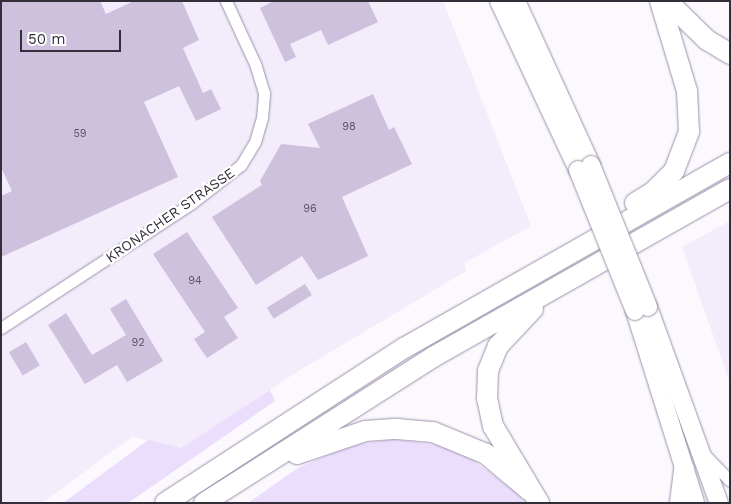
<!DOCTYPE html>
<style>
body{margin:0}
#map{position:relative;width:731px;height:504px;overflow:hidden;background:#fbf8fe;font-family:"Work Sans",sans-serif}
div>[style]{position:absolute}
.built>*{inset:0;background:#f2ecfb}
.green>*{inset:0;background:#ebdefd}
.building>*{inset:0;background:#cdc1dd;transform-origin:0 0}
.roads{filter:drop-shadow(0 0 1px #9c91ab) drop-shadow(0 0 1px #9c91ab)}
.street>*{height:11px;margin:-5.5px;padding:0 5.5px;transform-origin:5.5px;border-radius:5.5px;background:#fff}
.primary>*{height:18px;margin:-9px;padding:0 9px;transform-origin:9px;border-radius:9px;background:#fff}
.highway>*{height:20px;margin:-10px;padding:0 10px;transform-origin:10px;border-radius:10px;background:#fff}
.bridges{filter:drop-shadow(0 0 1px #9c91ab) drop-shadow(0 0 1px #9c91ab)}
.primary-bridge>*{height:18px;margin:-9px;padding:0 9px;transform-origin:9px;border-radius:9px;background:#fff}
span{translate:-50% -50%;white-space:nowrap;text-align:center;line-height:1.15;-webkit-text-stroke:4.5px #fff;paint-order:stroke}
.number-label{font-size:11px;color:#5a5463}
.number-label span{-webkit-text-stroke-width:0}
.street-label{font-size:14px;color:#332f3a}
.frame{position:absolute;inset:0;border:2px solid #332f3a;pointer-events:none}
.scale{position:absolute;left:20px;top:30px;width:101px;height:22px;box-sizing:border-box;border:2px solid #332f3a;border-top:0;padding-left:6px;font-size:15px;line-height:18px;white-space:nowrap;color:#332f3a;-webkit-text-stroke:4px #fff;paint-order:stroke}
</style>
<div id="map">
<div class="built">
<i style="clip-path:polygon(1px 1px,443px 1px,531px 226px,464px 263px,466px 271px,297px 372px,181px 448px,132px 437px,42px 503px,1px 503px)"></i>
<i style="clip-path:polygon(730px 221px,730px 383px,682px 247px)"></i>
</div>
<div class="green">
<i style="clip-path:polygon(270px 390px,275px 401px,128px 503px,63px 503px,148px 440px,181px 448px)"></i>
<i style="clip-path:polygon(394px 439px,437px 445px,469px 457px,517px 493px,525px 503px,248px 503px,298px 468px,332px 453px,360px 444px)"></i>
</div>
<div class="building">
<i style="clip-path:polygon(1px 1px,100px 1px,106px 14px,134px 1px,182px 1px,199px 40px,183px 48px,203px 93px,211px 89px,221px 109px,196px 121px,179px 86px,144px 102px,178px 177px,1px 257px,1px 196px,12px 191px,1px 167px)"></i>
<i style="clip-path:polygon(274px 1px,368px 1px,378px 22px,328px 45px,321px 30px,290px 44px,296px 57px,285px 62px,260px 8px)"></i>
<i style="clip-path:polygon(373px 94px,389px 130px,394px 127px,412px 164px,342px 197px,368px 256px,318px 280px,302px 256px,256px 285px,212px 217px,262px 185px,260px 181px,281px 144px,320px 148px,308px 124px)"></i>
<i style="clip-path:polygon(187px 232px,238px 308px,224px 317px,238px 338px,207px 358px,194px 339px,205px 332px,153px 254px)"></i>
<i style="left:305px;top:284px;width:13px;height:45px;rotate:58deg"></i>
<i style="clip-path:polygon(126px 299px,163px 361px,127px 382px,117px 365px,85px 384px,48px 325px,66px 313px,92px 355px,126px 335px,110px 309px)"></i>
<i style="left:26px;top:342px;width:27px;height:20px;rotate:59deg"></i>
</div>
<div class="roads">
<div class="street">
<i style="left:1px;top:328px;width:228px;rotate:-33.2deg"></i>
<i style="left:192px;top:203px;width:62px;rotate:-37.8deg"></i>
<i style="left:241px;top:165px;width:27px;rotate:-59deg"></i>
<i style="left:255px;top:142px;width:25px;rotate:-74deg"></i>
<i style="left:262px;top:118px;width:25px;rotate:-85deg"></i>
<i style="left:264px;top:93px;width:28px;rotate:-107deg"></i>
<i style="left:256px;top:66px;width:72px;rotate:-114.8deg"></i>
<i style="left:705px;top:455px;width:36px;rotate:46deg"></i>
</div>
<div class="primary">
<i style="left:499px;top:1px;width:187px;rotate:64.9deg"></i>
<i style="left:516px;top:1px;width:180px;rotate:65.4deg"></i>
<i style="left:648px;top:307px;width:208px;rotate:70.1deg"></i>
<i style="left:635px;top:311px;width:201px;rotate:72.6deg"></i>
</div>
<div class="highway">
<i style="left:667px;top:1px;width:56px;rotate:44.3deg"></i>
<i style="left:707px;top:40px;width:27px;rotate:31deg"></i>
<i style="left:635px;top:203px;width:21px;rotate:-31deg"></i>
<i style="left:653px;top:192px;width:30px;rotate:-45deg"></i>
<i style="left:674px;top:171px;width:42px;rotate:-69deg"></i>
<i style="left:689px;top:132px;width:41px;rotate:-92.8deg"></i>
<i style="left:687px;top:91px;width:94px;rotate:-106.7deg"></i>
<i style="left:533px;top:309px;width:51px;rotate:133.4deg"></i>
<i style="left:498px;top:346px;width:27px;rotate:112deg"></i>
<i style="left:488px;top:371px;width:27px;rotate:92deg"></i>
<i style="left:487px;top:398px;width:29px;rotate:78deg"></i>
<i style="left:493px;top:426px;width:90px;rotate:59.1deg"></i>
<i style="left:297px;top:454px;width:72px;rotate:-18.7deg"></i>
<i style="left:365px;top:431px;width:32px;rotate:-4deg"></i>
<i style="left:397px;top:429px;width:36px;rotate:5deg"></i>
<i style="left:433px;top:432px;width:57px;rotate:22.5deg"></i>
<i style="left:486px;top:454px;width:57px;rotate:40.1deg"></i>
<i style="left:165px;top:503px;width:285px;rotate:-33deg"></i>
<i style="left:404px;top:348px;width:375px;rotate:-29.6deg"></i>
<i style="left:204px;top:503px;width:272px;rotate:-32.5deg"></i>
<i style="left:433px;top:357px;width:341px;rotate:-29.5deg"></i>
<i style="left:680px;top:503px;width:34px;rotate:-83deg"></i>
</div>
</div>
<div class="bridges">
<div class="primary-bridge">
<i style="left:591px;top:165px;width:153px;rotate:68.1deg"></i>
<i style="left:578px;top:170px;width:152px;rotate:68deg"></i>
</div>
</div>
<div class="number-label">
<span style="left:349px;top:127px">98</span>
<span style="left:80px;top:134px">59</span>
<span style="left:310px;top:209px">96</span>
<span style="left:195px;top:281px">94</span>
<span style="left:138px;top:343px">92</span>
</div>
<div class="street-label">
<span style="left:170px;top:215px;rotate:-35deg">KRONACHER STRASSE</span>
</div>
<div class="frame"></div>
<div class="scale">50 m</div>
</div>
